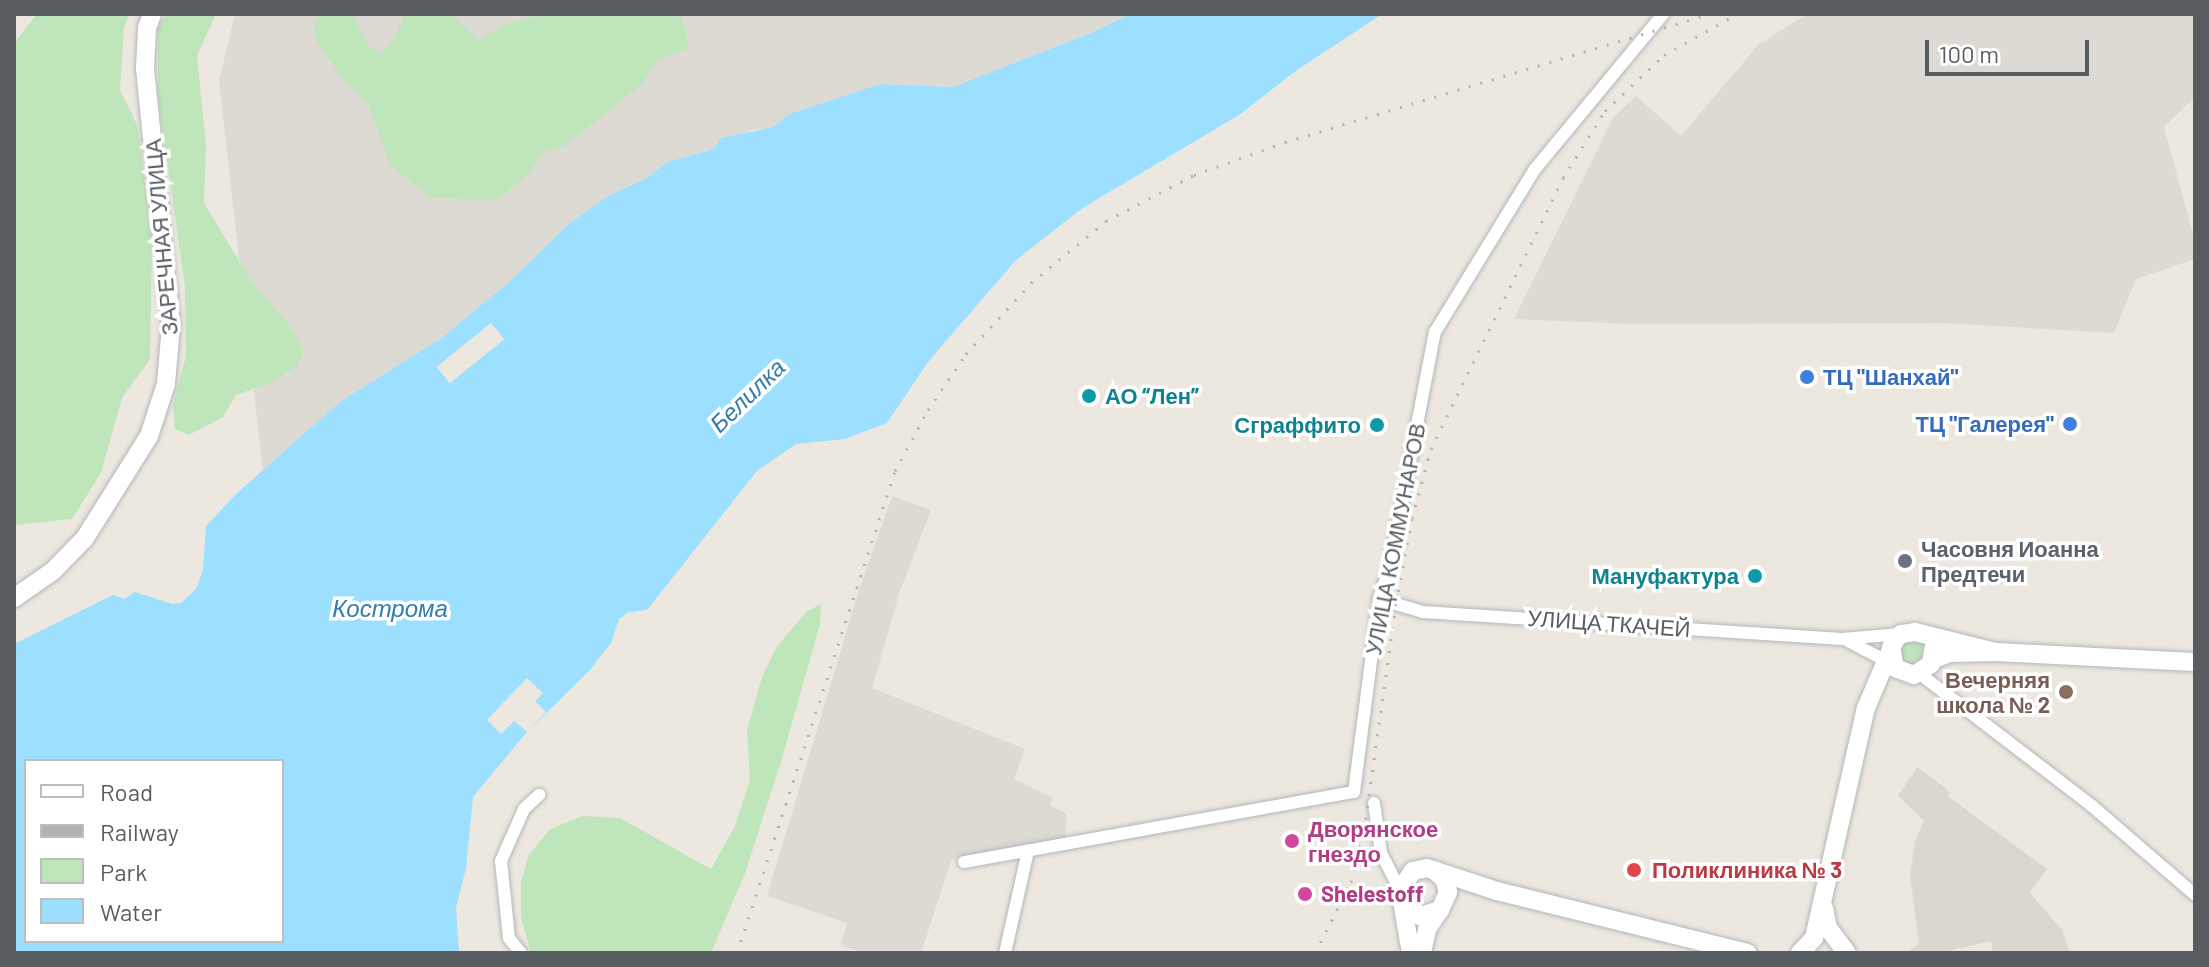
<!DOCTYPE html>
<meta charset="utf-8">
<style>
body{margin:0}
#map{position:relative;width:2209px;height:967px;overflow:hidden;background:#ede8df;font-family:Barlow,sans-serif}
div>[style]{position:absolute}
.industrial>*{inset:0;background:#dddad4}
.education>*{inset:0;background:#dcd7ce}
.green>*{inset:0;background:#bfe6ba}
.water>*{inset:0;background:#9ddfff}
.pier>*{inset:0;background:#ede8df;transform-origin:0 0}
.roads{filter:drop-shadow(0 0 2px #b3b7bb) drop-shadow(0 0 2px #b3b7bb)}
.street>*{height:12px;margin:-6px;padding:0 6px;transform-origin:6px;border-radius:6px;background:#fff}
.secondary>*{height:18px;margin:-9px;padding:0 9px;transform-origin:9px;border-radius:9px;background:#fff}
.rail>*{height:3px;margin-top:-1.5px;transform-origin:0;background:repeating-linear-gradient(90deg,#b1b2b3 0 2px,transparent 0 12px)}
.dots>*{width:22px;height:22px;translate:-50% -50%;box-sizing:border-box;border:4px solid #fff;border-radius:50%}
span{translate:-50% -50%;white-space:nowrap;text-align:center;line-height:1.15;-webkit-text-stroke:7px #fff;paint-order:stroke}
.street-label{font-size:22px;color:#585d62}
.shop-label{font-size:22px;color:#366cbe;font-weight:700}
.left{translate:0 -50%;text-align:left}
.right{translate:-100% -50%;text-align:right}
.culture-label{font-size:22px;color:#0d838f;font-weight:700}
.worship-label{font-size:22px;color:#5b616d;font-weight:700}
.education-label{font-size:22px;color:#785e54;font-weight:700}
.hotel-label{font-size:22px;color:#b23c85;font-weight:700}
.health-label{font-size:22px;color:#be3a42;font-weight:700}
.water-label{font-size:24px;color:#347cad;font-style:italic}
.frame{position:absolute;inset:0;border:16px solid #585d62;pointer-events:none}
.legend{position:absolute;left:24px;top:759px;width:260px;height:184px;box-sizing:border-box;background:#fff;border:2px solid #bcbec0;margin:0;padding:10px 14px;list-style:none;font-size:24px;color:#585d62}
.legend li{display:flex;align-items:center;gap:16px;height:40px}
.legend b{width:40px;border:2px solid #bcbec0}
.scale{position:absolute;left:1925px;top:40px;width:164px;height:36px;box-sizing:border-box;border:4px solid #585d62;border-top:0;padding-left:10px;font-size:24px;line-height:28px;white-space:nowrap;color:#585d62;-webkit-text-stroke:6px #fff;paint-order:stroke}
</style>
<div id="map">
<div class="industrial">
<i style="clip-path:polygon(235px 14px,1130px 14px,1093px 32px,953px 87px,880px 84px,789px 114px,773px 127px,751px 130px,715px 149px,667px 162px,649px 177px,608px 196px,570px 223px,509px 282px,440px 339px,341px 401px,263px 472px,219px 81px)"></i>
<i style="clip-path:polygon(1807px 14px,2195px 14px,2195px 97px,2164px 127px,2195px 241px,2195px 259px,2136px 279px,2114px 333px,1945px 323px,1631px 324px,1514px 319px,1613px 118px,1636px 96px,1681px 136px,1758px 45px)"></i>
<i style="clip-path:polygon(892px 496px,931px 510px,900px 591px,872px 688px,1025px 749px,1014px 779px,1053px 798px,1050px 805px,1067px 814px,1065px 837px,952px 859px,921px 953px,864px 953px,841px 945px,847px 923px,767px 896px,859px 590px)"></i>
</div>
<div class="education">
<i style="clip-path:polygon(1917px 767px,1948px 790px,1949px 797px,2047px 869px,2030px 893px,2062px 930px,2070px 953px,1993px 953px,1991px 941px,1939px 953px,1905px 953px,1919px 944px,1910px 875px,1915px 841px,1924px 821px,1898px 796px)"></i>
</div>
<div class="green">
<i style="clip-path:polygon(37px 14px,130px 14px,124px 27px,120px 90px,138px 127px,152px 242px,150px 359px,122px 398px,101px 473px,72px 519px,14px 525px,14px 43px)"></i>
<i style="clip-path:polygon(166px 14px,216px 14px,197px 56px,206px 145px,204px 203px,253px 284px,290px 326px,304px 351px,297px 366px,270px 383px,236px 395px,223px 417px,189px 435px,175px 429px,173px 404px,186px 356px,185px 288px,158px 94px,158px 27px)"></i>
<i style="clip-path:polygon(320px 14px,352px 14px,368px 45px,380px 53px,390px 46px,405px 14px,451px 14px,479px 40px,504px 25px,543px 14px,679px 14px,686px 30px,688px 49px,657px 60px,641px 85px,566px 145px,542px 153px,528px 175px,496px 200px,431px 198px,390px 165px,368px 104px,342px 78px,317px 42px,314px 24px)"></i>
<i style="clip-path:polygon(821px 604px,820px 624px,781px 762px,745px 873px,711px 953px,531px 953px,521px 917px,521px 883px,528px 856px,550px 829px,583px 816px,620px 818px,711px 869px,735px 826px,750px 780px,747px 730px,762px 677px,776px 648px,806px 612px)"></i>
<i style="clip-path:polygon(1921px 640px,1927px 649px,1924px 664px,1905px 668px,1896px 647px,1898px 643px)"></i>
</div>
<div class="water">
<i style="clip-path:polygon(evenodd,1130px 14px,1382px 14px,1297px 70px,1239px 115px,1081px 209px,1015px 261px,928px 362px,887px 423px,845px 439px,796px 444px,757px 471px,647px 610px,629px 612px,619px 619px,611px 643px,589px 671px,527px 732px,473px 797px,466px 868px,456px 908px,459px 953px,14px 953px,14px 644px,113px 595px,124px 599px,135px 592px,172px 604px,181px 603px,196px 589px,203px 570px,206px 526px,237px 493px,341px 401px,440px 339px,509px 282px,570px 223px,608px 196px,649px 177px,667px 162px,714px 149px,721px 138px,773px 127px,789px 114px,880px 84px,953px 87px,1093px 32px,1130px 14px,26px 761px,282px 761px,282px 941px,26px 941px,26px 761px)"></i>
</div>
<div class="pier">
<i style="left:491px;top:323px;width:21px;height:70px;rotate:51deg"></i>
<i style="clip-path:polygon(527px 678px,543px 693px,535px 701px,546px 712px,527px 732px,514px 721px,501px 734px,487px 720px)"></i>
</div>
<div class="roads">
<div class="street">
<i style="left:1379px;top:599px;width:46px;rotate:16.5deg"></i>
<i style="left:1423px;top:612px;width:420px;rotate:3.7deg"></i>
<i style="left:1842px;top:639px;width:58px;rotate:-4.9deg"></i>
<i style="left:1848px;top:641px;width:50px;rotate:27.6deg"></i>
<i style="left:1920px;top:674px;width:217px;rotate:37.5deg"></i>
<i style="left:2092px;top:806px;width:136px;rotate:40.8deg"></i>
<i style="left:1374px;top:803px;width:50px;rotate:82deg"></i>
<i style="left:1381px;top:853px;width:42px;rotate:62.8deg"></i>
<i style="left:964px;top:862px;width:396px;rotate:-10.2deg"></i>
<i style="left:1354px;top:792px;width:195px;rotate:-82.6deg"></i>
<i style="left:1379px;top:599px;width:36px;rotate:-72deg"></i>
<i style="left:1390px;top:565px;width:237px;rotate:-79.1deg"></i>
<i style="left:1435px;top:332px;width:191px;rotate:-58.5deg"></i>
<i style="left:1535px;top:169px;width:201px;rotate:-50.4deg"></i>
<i style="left:521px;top:953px;width:19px;rotate:-129deg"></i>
<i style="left:509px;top:938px;width:77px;rotate:-95.9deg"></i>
<i style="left:501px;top:861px;width:57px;rotate:-66.1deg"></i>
<i style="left:524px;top:809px;width:21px;rotate:-43deg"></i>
<i style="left:1005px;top:953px;width:105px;rotate:-77.3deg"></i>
</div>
<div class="secondary">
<i style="left:14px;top:598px;width:47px;rotate:-34.7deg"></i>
<i style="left:53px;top:571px;width:46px;rotate:-45.9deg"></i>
<i style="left:85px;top:538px;width:120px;rotate:-57.9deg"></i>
<i style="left:149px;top:436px;width:55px;rotate:-71.9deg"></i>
<i style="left:166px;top:384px;width:59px;rotate:-85.2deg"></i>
<i style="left:171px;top:325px;width:258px;rotate:-95.8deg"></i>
<i style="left:145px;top:68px;width:40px;rotate:-87.1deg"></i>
<i style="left:147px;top:28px;width:15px;rotate:-70deg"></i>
<i style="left:1891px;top:647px;width:21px;rotate:79deg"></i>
<i style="left:1895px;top:668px;width:20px;rotate:20deg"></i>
<i style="left:1914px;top:675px;width:20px;rotate:-33deg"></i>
<i style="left:1931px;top:664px;width:15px;rotate:-82deg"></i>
<i style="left:1934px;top:659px;width:17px;rotate:-21deg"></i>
<i style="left:1950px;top:653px;width:45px;rotate:-1.3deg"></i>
<i style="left:1995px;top:652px;width:200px;rotate:2.9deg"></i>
<i style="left:1402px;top:902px;width:23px;rotate:38deg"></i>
<i style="left:1420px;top:916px;width:21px;rotate:-17deg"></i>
<i style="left:1440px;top:910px;width:20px;rotate:-66deg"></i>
<i style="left:1448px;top:892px;width:14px;rotate:-107deg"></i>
<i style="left:1444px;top:879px;width:13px;rotate:-138deg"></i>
<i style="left:1824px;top:908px;width:20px;rotate:79deg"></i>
<i style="left:1828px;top:928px;width:31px;rotate:53deg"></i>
<i style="left:1411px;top:953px;width:64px;rotate:-99.9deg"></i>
<i style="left:1400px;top:890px;width:23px;rotate:-56deg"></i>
<i style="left:1413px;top:871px;width:14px;rotate:-12deg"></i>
<i style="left:1427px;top:868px;width:74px;rotate:18.2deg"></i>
<i style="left:1497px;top:891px;width:258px;rotate:13.9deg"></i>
<i style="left:1422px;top:953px;width:25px;rotate:-78deg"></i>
<i style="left:1427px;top:929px;width:23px;rotate:-56deg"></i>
<i style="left:1800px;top:953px;width:21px;rotate:-47deg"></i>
<i style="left:1814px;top:938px;width:236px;rotate:-77.3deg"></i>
<i style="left:1866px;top:708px;width:74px;rotate:-66.9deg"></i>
<i style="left:1895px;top:640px;width:8px;rotate:-45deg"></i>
<i style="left:1901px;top:634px;width:14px;rotate:-8deg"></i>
<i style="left:1915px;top:632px;width:82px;rotate:14deg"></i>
</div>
</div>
<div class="rail">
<i style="left:737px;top:953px;width:507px;rotate:-71.85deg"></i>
<i style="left:895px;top:471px;width:69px;rotate:-61.6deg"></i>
<i style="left:928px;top:410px;width:68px;rotate:-55.8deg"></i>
<i style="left:966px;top:354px;width:96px;rotate:-47.5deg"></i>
<i style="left:1031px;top:283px;width:97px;rotate:-39.6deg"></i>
<i style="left:1106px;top:221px;width:99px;rotate:-27.6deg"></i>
<i style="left:1194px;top:175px;width:97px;rotate:-19.9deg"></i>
<i style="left:1285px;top:142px;width:442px;rotate:-16.8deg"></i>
<i style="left:1315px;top:953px;width:80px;rotate:-63.1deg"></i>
<i style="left:1351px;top:882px;width:53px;rotate:-75.7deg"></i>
<i style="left:1364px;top:831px;width:230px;rotate:-82deg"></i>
<i style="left:1396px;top:603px;width:86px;rotate:-79.3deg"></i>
<i style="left:1412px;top:518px;width:72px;rotate:-74.6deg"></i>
<i style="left:1431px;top:449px;width:301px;rotate:-64deg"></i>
<i style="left:1563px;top:178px;width:79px;rotate:-57.9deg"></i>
<i style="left:1605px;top:111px;width:81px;rotate:-43.5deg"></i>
<i style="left:1664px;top:55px;width:84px;rotate:-29.3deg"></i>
</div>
<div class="dots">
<i style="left:1807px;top:377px;background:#3f7fe0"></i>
<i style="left:1089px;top:396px;background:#0f9aa8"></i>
<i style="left:2070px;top:424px;background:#3f7fe0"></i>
<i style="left:1377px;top:425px;background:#0f9aa8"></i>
<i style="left:1905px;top:561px;background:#6b7280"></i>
<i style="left:1755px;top:576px;background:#0f9aa8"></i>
<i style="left:2066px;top:692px;background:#8d6e63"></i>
<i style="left:1292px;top:841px;background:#d1479c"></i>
<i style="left:1634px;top:870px;background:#e0444e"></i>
<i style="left:1305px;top:894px;background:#d1479c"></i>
</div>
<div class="street-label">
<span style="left:161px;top:237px;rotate:-95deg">ЗАРЕЧНАЯ УЛИЦА</span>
<span style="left:1395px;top:539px;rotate:-79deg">УЛИЦА КОММУНАРОВ</span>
<span style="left:1609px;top:623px;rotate:4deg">УЛИЦА ТКАЧЕЙ</span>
</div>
<div class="shop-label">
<span class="left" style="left:1823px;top:377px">ТЦ "Шанхай"</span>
<span class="right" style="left:2054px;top:424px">ТЦ "Галерея"</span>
</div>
<div class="culture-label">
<span class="left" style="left:1105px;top:396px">АО “Лен”</span>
<span class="right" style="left:1361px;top:425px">Сграффито</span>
<span class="right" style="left:1739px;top:576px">Мануфактура</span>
</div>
<div class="worship-label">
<span class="left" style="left:1921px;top:561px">Часовня Иоанна<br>Предтечи</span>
</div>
<div class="education-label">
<span class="right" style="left:2050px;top:692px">Вечерняя<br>школа № 2</span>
</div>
<div class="hotel-label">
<span class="left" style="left:1308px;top:841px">Дворянское<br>гнездо</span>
<span class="left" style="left:1321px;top:894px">Shelestoff</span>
</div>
<div class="health-label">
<span class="left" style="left:1652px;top:870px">Поликлиника № 3</span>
</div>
<div class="water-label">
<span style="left:747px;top:395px;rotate:-44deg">Белилка</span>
<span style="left:390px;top:608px">Кострома</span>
</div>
<div class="frame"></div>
<ul class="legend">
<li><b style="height:10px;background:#fff"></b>Road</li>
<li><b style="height:10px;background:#b1b2b3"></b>Railway</li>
<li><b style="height:22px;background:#bfe6ba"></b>Park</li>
<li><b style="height:22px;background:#9ddfff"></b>Water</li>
</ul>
<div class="scale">100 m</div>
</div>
